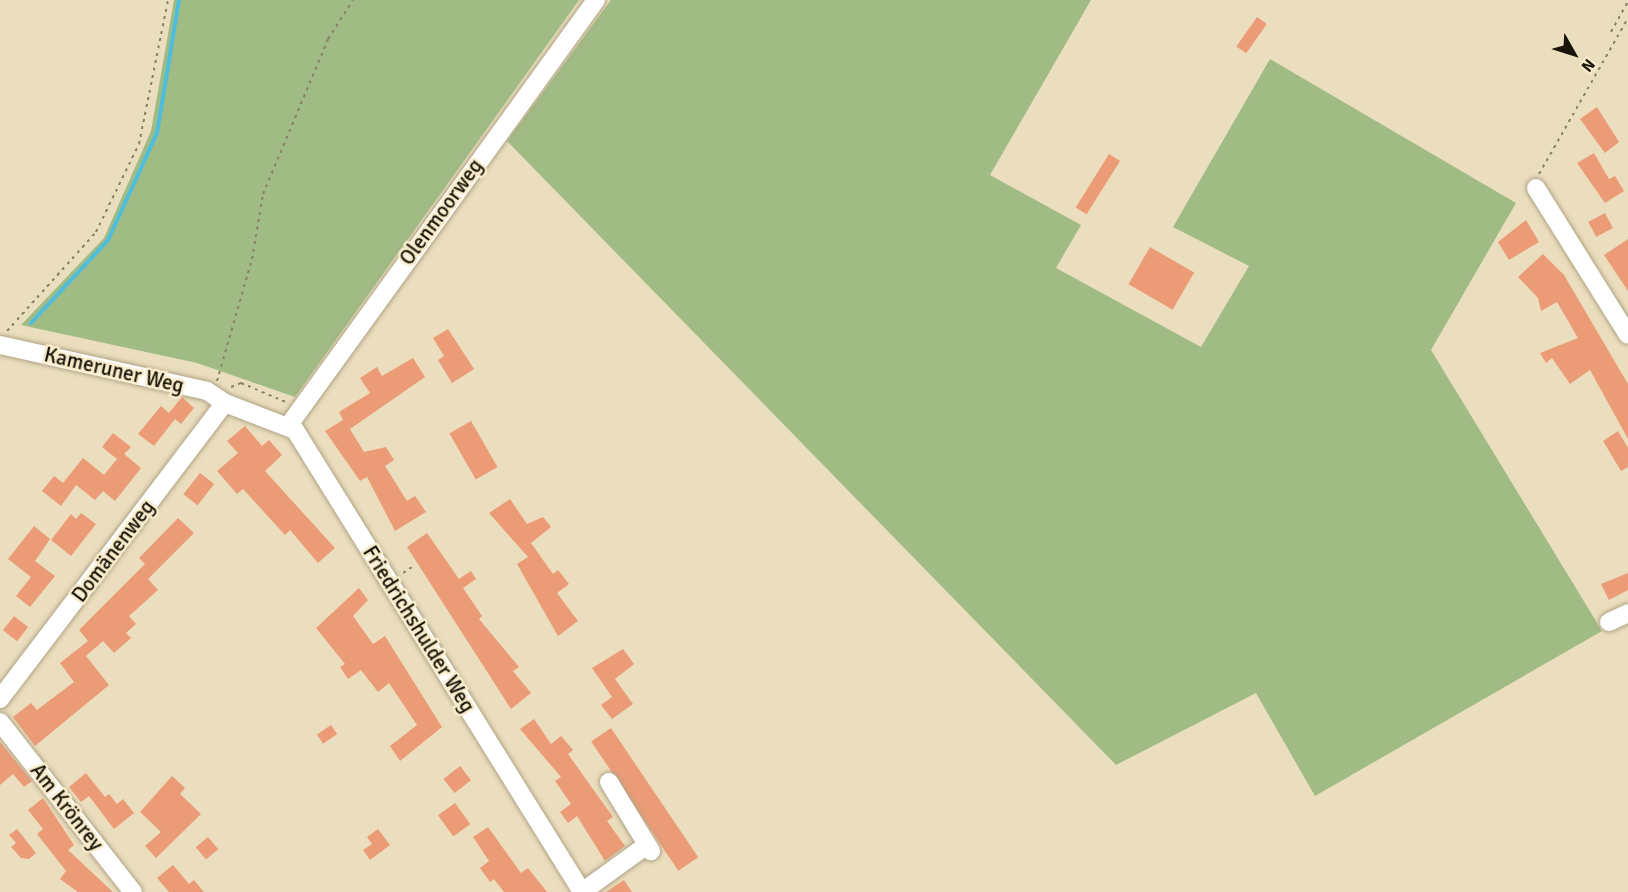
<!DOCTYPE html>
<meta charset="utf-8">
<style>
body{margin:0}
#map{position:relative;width:1628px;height:892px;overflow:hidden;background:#ebdebe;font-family:Signika,sans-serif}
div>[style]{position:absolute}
.green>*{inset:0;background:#a0bb84}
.stream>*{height:4px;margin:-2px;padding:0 2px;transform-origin:2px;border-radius:2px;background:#4fbedd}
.building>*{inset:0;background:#ec9b77;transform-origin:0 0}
.path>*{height:2px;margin-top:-1px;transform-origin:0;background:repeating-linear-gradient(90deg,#89806a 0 3px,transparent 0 7.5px)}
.roads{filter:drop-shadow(0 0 2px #b0a485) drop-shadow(0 0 2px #b0a485)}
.minor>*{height:18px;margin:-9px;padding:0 9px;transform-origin:9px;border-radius:9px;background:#fff}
span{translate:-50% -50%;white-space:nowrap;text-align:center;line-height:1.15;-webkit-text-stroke:5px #f9eccb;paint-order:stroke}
.street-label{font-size:21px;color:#191409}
.north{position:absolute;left:1544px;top:24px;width:60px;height:60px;-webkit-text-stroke:4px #f9eccb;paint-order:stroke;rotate:129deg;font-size:16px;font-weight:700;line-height:24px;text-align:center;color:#191409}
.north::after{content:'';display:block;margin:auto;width:21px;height:27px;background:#191409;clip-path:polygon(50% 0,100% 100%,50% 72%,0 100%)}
</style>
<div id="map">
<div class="green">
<i style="clip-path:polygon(174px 0,579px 0,295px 397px,197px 363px,21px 325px,104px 238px,151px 131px)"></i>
<i style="clip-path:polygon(611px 0,1091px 0,990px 175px,1081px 225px,1056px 268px,1201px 347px,1249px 266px,1173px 227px,1270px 59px,1516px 203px,1431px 350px,1602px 631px,1315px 796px,1256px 693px,1116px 765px,507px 141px)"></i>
</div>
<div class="stream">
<i style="left:31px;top:323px;width:113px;rotate:-47.1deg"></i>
<i style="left:108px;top:240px;width:55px;rotate:-65.3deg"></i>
<i style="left:131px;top:190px;width:63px;rotate:-65.5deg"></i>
<i style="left:157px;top:133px;width:135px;rotate:-80.6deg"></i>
</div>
<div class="building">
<i style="left:1257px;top:17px;width:12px;height:36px;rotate:35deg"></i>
<i style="clip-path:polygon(1597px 107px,1619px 142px,1605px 153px,1580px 119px)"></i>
<i style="clip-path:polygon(1594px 153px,1609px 179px,1615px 176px,1624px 191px,1605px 203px,1577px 163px)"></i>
<i style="left:1109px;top:154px;width:13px;height:63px;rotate:32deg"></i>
<i style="left:1605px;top:213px;width:17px;height:19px;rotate:62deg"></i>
<i style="clip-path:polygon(1526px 220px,1539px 242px,1509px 260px,1498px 242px)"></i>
<i style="clip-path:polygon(1628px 239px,1628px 291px,1604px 255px)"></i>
<i style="left:1150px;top:247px;width:51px;height:43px;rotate:30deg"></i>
<i style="clip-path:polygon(1543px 254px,1564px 275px,1628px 384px,1628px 439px,1590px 370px,1570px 384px,1552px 358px,1546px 363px,1540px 353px,1578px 338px,1557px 302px,1541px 311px,1538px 298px,1518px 277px)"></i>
<i style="clip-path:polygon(448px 329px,474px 369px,452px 383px,438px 360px,444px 356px,433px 338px)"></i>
<i style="clip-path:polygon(413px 358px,425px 377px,350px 429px,364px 452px,386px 447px,394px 460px,385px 466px,407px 501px,415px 496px,426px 512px,395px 531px,367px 477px,360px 481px,325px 431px,343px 420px,339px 412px,370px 393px,360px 378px,377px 367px,382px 376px)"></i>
<i style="clip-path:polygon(182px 397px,194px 408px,181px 424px,175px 419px,154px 446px,138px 434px,161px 406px,169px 413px)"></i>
<i style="left:471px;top:421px;width:53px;height:25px;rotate:60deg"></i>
<i style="clip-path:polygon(245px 426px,262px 446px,269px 440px,282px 455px,265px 471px,335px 548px,318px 563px,290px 530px,285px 535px,243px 489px,237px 494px,217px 471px,238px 453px,227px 441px)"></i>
<i style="clip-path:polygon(1618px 431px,1628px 448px,1628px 467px,1621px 471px,1603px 441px)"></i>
<i style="clip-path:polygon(113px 433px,131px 447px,124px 454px,141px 468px,115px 501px,103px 491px,95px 500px,76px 485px,61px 506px,42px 491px,54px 476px,63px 483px,83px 458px,104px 475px,117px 459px,102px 447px)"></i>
<i style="left:200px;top:473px;width:18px;height:27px;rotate:38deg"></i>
<i style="clip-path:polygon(510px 499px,527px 524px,543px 517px,551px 527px,531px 543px,553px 574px,558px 570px,569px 584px,557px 593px,578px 621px,558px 636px,517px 564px,528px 557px,489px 513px)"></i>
<i style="clip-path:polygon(81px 513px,96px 524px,71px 556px,51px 540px,71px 514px,76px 519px)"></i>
<i style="clip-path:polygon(178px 518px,194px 533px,148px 579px,158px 590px,129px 616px,136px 624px,126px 633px,131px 638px,114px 653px,103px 641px,86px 656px,109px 685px,35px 746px,13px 717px,31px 703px,37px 710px,74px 682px,60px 663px,88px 641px,79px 630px,145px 564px,139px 558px)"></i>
<i style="clip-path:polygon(34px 526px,50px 539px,35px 561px,55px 576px,30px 607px,16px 596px,31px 577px,8px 559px)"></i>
<i style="clip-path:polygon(427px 533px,459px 579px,471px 571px,476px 579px,463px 588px,482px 616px,479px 619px,519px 667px,513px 671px,531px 693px,511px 709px,407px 547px)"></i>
<i style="clip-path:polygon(1628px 573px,1628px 590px,1609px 600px,1601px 584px)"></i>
<i style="clip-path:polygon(359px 588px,368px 600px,353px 616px,373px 644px,385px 636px,442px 727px,400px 761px,390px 746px,417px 725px,389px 683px,378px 692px,361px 670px,348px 679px,340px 667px,345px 664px,316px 628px)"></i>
<i style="left:14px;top:616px;width:18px;height:18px;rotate:38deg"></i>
<i style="clip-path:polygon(623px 649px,634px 664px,615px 679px,633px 704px,612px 719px,601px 705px,612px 697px,592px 668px)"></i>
<i style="clip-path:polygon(534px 719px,551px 744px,561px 736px,573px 750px,568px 754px,613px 817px,607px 821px,625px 846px,605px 861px,577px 816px,568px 823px,560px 812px,571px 804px,555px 781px,561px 777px,520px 729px)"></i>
<i style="left:331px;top:725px;width:11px;height:17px;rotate:56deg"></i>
<i style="left:611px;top:728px;width:156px;height:24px;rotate:56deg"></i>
<i style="clip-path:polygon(0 742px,32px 781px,24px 787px,13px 774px,0 785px)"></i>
<i style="left:460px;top:766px;width:18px;height:21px;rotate:52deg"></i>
<i style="clip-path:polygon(86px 773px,105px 797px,109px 794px,117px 804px,123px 799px,134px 813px,114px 829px,89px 796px,81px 802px,69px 787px)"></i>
<i style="clip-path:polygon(172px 776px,185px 788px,180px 794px,201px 814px,156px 858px,145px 846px,161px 832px,140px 812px)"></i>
<i style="clip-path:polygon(43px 798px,74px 845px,68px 850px,113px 892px,78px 892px,60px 879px,66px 871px,37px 834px,43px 829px,28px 810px)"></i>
<i style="left:455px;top:803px;width:26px;height:21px;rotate:54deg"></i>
<i style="clip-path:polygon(488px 827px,521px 873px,528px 868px,547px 892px,504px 892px,494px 879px,490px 882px,480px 868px,489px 861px,473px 837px)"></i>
<i style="clip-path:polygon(17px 829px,36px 853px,29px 859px,21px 858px,11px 847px,16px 843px,9px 835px)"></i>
<i style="clip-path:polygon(378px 829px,390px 845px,370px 860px,363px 850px,372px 844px,367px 837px)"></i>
<i style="left:208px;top:837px;width:16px;height:16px;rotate:50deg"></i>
<i style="clip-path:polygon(173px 865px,189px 884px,194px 880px,204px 892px,169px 892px,157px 878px)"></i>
<i style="clip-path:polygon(624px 880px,632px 892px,606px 892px)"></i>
</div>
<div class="path">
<i style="left:1611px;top:32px;width:35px;rotate:-61deg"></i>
<i style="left:1539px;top:174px;width:180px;rotate:-60.3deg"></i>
<i style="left:7px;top:331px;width:133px;rotate:-48deg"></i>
<i style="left:96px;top:232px;width:98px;rotate:-64deg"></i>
<i style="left:139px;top:144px;width:147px;rotate:-78.6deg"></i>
<i style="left:217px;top:381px;width:127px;rotate:-74deg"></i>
<i style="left:252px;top:259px;width:66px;rotate:-80.4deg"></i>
<i style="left:263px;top:194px;width:168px;rotate:-67.2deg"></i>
<i style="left:328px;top:39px;width:46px;rotate:-57.3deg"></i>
<i style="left:231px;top:387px;width:11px;rotate:-22deg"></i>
<i style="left:241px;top:383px;width:49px;rotate:22.9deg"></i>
<i style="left:403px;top:573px;width:14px;rotate:-34deg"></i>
</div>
<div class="roads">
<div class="minor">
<i style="left:1536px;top:188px;width:173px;rotate:58deg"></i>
<i style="left:0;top:345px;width:212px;rotate:12.5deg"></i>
<i style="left:207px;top:391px;width:22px;rotate:34deg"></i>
<i style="left:225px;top:403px;width:75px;rotate:21.1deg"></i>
<i style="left:295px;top:430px;width:544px;rotate:58.15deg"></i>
<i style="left:289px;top:425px;width:524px;rotate:-54.16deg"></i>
<i style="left:1609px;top:622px;width:21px;rotate:-25deg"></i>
<i style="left:0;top:699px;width:372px;rotate:-52.8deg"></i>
<i style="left:0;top:722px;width:216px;rotate:52deg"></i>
<i style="left:609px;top:782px;width:81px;rotate:58.7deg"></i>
<i style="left:582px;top:892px;width:80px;rotate:-35.9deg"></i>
</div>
</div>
<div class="street-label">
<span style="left:441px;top:212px;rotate:-54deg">Olenmoorweg</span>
<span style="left:114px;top:370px;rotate:13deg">Kameruner Weg</span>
<span style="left:113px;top:551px;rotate:-53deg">Domänenweg</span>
<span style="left:419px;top:629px;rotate:58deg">Friedrichshulder Weg</span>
<span style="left:67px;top:807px;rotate:52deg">Am Krönrey</span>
</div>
<div class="north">N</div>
</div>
